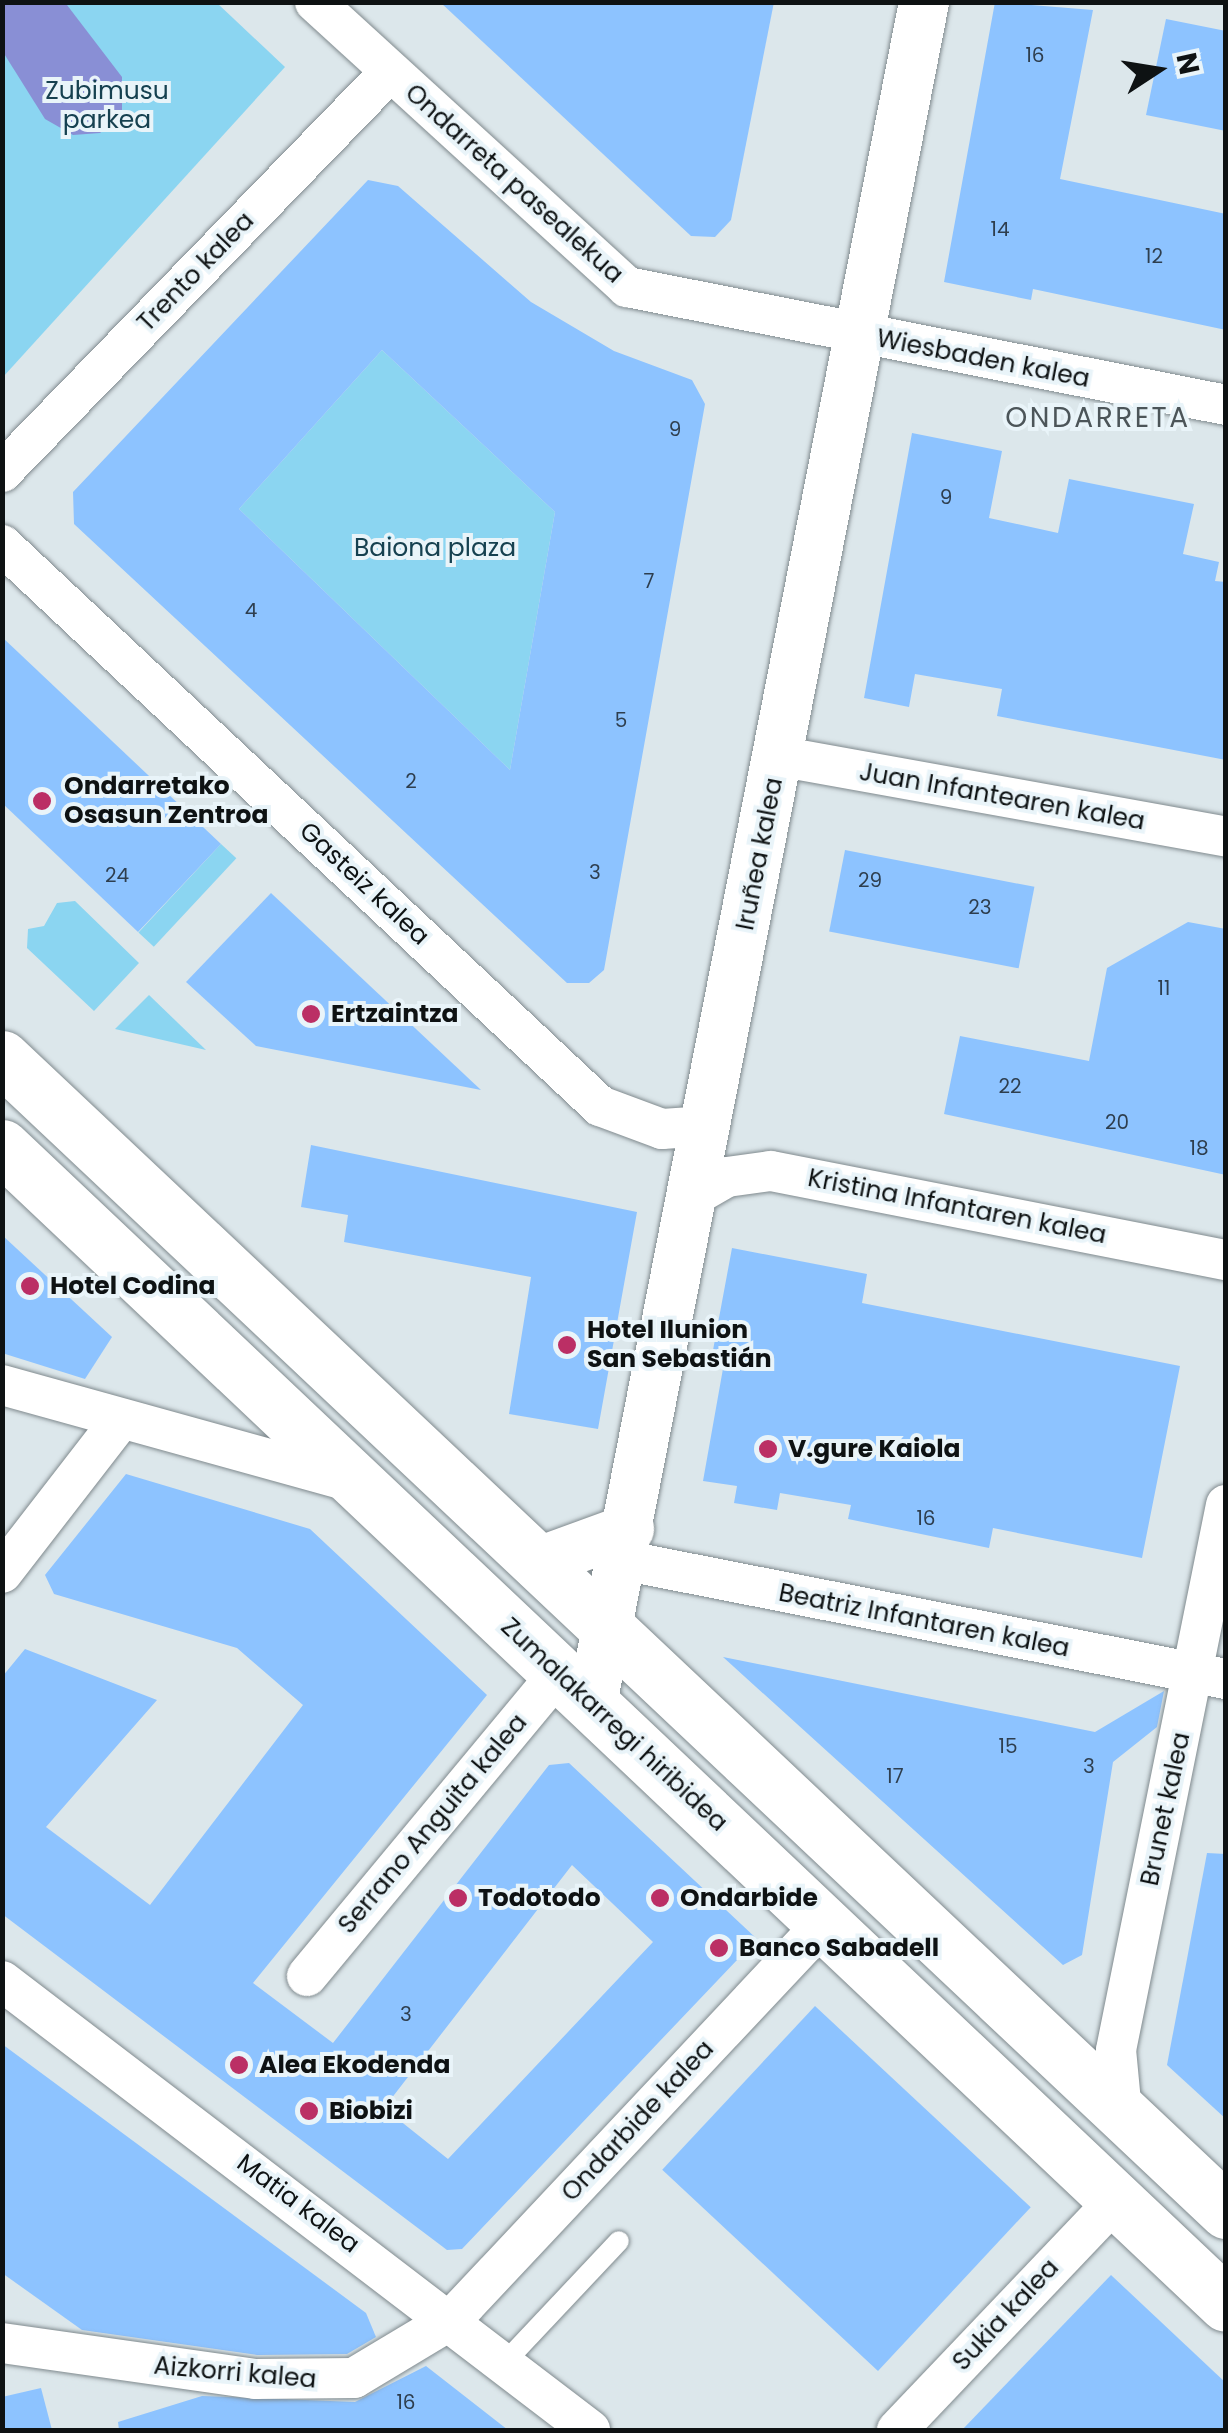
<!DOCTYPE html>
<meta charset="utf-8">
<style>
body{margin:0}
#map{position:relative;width:1228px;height:2433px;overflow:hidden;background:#dce7eb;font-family:Poppins,sans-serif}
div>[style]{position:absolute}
.green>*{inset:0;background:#8bd5f1;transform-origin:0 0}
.water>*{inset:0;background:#898fd5}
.building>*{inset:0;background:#8dc3ff;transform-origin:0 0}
.roads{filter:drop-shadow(0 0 2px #808a8e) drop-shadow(0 0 2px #808a8e)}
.service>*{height:20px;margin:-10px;padding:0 10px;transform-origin:10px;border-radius:10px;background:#fff}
.minor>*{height:40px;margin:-20px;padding:0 20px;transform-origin:20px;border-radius:20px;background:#fff}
.tertiary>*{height:50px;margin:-25px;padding:0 25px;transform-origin:25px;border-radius:25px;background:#fff}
.secondary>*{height:55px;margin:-27.5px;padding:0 27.5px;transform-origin:27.5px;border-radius:27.5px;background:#fff}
.dots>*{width:28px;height:28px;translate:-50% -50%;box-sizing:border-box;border:5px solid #e9f4f9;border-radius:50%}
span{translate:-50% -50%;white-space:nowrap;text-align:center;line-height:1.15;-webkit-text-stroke:8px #e9f4f9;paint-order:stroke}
.number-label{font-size:20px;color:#2e3e4e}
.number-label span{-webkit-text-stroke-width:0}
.park-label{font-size:25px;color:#164150}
.street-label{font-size:25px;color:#0e1213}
.poi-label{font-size:25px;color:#0e1213;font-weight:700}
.left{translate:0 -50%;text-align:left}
.neighbourhood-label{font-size:28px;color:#4c5559;letter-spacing:2.5px}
.frame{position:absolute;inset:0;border:5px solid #0e1213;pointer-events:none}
.north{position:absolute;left:1108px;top:20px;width:100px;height:100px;-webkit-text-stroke:8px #e9f4f9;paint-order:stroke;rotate:78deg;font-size:28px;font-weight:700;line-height:40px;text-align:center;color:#0e1213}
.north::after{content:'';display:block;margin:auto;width:35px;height:45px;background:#0e1213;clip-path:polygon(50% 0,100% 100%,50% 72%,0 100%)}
</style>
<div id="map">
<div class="green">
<i style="clip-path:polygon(3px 3px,217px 3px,285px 67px,3px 377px)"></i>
<i style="clip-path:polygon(382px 350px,555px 512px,510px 770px,239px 509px)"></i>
<i style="left:221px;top:844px;width:21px;height:121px;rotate:43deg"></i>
<i style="clip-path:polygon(75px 901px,139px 963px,94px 1011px,27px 948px,28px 929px,44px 926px,57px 903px)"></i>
<i style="clip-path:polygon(149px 995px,206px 1050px,115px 1029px)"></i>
</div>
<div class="water">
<i style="clip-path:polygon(2px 3px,67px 5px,122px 77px,122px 114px,100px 133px,73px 135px,45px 119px,3px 52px)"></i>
</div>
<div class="building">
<i style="clip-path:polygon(440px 2px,774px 2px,731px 220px,715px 237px,691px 236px)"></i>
<i style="clip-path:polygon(995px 2px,1093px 10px,1060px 179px,1226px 214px,1226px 330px,1033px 289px,1031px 300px,944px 282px)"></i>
<i style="clip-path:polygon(1166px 19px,1226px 31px,1226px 131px,1146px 115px)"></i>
<i style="clip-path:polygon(evenodd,368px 180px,398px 186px,531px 302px,614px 351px,692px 380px,705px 404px,604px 970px,589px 983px,567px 983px,74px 524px,73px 492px,368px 180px,382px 350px,555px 512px,510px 770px,239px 509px,382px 350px)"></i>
<i style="clip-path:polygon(912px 433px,1002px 451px,989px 518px,1058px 533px,1069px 479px,1194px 504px,1183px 554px,1219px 562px,1215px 581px,1226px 582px,1226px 760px,997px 716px,1002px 689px,915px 674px,909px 707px,864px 698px)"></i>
<i style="clip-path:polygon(2px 637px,221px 844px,138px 932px,2px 803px)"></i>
<i style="left:845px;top:850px;width:193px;height:83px;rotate:11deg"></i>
<i style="clip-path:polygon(271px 893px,481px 1090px,256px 1046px,186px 982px)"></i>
<i style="clip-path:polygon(1188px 922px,1226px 929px,1226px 1175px,944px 1114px,960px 1036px,1089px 1061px,1107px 968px)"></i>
<i style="clip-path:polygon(311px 1145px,637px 1212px,598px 1429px,509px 1414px,531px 1277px,344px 1242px,348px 1215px,301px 1207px)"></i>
<i style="clip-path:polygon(2px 1235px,112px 1337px,85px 1379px,2px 1353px)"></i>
<i style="clip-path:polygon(732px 1248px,867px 1274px,862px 1303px,1180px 1366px,1142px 1558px,993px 1528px,989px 1548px,848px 1519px,851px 1505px,780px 1493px,777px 1510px,734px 1503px,737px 1486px,703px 1481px,724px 1363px,711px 1361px)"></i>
<i style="clip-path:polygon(evenodd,126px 1474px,310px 1529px,487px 1695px,253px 1983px,333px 2043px,549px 1765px,569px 1763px,757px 1939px,462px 2249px,447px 2250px,2px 1914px,2px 1677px,25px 1649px,157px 1700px,46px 1827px,150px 1905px,303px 1705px,237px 1648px,54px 1594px,45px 1575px,126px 1474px,572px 1865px,653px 1942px,448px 2159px,384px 2108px,572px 1865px)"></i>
<i style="clip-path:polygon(723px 1657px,1095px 1732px,1164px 1691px,1157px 1727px,1113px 1762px,1082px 1955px,1063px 1965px)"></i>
<i style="clip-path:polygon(1207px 1853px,1226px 1854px,1226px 2119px,1167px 2065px)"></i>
<i style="left:815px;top:2006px;width:295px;height:224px;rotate:43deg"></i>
<i style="clip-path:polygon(2px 2044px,366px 2313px,376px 2337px,347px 2354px,257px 2355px,82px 2330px,2px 2273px)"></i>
<i style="clip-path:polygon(1111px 2275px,1226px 2383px,1226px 2430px,962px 2430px)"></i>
<i style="clip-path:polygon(426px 2366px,508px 2430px,119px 2430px,118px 2422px,202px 2396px,355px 2402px)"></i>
<i style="clip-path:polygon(41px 2388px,52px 2430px,2px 2430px,2px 2397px)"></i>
</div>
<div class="roads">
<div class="service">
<i style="left:505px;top:2362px;width:166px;rotate:-46.7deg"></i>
</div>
<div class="minor">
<i style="left:315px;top:2px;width:423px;rotate:42.4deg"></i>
<i style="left:627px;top:287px;width:611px;rotate:11.14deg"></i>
<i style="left:2px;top:472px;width:557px;rotate:-45.87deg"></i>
<i style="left:2px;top:545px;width:820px;rotate:43.17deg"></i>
<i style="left:600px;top:1106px;width:66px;rotate:20.4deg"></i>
<i style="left:662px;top:1129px;width:45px;rotate:-3.8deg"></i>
<i style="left:778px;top:756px;width:455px;rotate:10.2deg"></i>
<i style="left:694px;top:1196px;width:38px;rotate:-30deg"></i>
<i style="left:727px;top:1177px;width:44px;rotate:-7.8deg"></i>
<i style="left:771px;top:1171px;width:464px;rotate:11.1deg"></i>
<i style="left:2px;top:1385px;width:366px;rotate:15.5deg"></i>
<i style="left:622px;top:1560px;width:616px;rotate:11.15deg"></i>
<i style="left:2px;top:1573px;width:190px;rotate:-52.3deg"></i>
<i style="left:307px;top:1976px;width:394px;rotate:-50.3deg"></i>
<i style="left:2px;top:1981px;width:740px;rotate:37.37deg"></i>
<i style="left:1122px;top:2113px;width:63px;rotate:-95.4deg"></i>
<i style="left:1116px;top:2050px;width:556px;rotate:-78.59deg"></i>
<i style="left:2px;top:2343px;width:256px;rotate:8.1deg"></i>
<i style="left:255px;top:2379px;width:99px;rotate:-0.6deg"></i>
<i style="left:354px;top:2378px;width:114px;rotate:-31deg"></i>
<i style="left:452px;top:2319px;width:543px;rotate:-46.79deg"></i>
<i style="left:897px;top:2430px;width:318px;rotate:-46.4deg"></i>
</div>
<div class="tertiary">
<i style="left:539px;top:1562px;width:96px;rotate:-20.1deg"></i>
<i style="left:592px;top:1704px;width:1734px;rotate:-78.96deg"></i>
</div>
<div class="secondary">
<i style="left:2px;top:1058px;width:1682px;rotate:43.29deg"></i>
<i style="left:2px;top:1147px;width:1684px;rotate:43.39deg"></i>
</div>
</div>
<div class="dots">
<i style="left:42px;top:801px;background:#bb2f65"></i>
<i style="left:311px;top:1014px;background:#bb2f65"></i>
<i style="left:30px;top:1286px;background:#bb2f65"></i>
<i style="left:567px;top:1345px;background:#bb2f65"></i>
<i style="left:768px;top:1449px;background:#bb2f65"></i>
<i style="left:458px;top:1898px;background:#bb2f65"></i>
<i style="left:660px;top:1898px;background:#bb2f65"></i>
<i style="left:719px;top:1948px;background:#bb2f65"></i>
<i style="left:239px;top:2065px;background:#bb2f65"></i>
<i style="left:309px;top:2111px;background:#bb2f65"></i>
</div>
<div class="number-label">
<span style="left:1035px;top:55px">16</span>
<span style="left:1000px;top:229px">14</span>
<span style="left:1154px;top:256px">12</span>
<span style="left:675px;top:429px">9</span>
<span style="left:946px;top:497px">9</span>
<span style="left:649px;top:581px">7</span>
<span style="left:251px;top:610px">4</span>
<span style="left:621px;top:720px">5</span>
<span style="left:411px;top:781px">2</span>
<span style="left:595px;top:872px">3</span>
<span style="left:117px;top:875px">24</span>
<span style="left:870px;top:880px">29</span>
<span style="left:980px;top:907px">23</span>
<span style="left:1164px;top:988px">11</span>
<span style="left:1010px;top:1086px">22</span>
<span style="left:1117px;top:1122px">20</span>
<span style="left:1199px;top:1148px">18</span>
<span style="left:926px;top:1518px">16</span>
<span style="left:1008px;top:1746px">15</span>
<span style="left:1089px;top:1766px">3</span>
<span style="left:895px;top:1776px">17</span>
<span style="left:406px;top:2014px">3</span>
<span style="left:406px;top:2402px">16</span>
</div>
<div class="park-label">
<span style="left:107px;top:106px">Zubimusu<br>parkea</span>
<span style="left:435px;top:548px">Baiona plaza</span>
</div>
<div class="street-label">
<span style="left:514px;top:184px;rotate:42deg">Ondarreta pasealekua</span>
<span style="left:196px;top:272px;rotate:-46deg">Trento kalea</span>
<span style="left:983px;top:359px;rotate:11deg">Wiesbaden kalea</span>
<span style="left:1002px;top:797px;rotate:10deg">Juan Infantearen kalea</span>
<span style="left:760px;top:854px;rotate:-79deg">Iruñea kalea</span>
<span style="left:364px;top:884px;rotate:43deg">Gasteiz kalea</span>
<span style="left:957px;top:1207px;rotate:11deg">Kristina Infantaren kalea</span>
<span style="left:924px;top:1621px;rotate:11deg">Beatriz Infantaren kalea</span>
<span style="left:614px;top:1725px;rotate:43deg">Zumalakarregi hiribidea</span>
<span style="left:1166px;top:1809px;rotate:-78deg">Brunet kalea</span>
<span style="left:433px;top:1824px;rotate:-50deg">Serrano Anguita kalea</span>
<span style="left:638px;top:2121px;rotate:-47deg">Ondarbide kalea</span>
<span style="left:298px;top:2204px;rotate:37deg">Matia kalea</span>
<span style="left:1006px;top:2315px;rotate:-47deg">Sukia kalea</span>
<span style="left:235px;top:2373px;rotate:5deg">Aizkorri kalea</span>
</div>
<div class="poi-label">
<span class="left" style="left:64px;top:801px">Ondarretako<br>Osasun Zentroa</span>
<span class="left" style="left:331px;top:1014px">Ertzaintza</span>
<span class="left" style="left:50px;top:1286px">Hotel Codina</span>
<span class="left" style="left:587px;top:1345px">Hotel Ilunion<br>San Sebastián</span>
<span class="left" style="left:788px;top:1449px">V.gure Kaiola</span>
<span class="left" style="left:478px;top:1898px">Todotodo</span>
<span class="left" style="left:680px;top:1898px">Ondarbide</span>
<span class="left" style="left:739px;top:1948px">Banco Sabadell</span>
<span class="left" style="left:259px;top:2065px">Alea Ekodenda</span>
<span class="left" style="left:329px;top:2111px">Biobizi</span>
</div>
<div class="neighbourhood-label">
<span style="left:1098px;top:418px">ONDARRETA</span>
</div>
<div class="frame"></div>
<div class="north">N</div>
</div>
